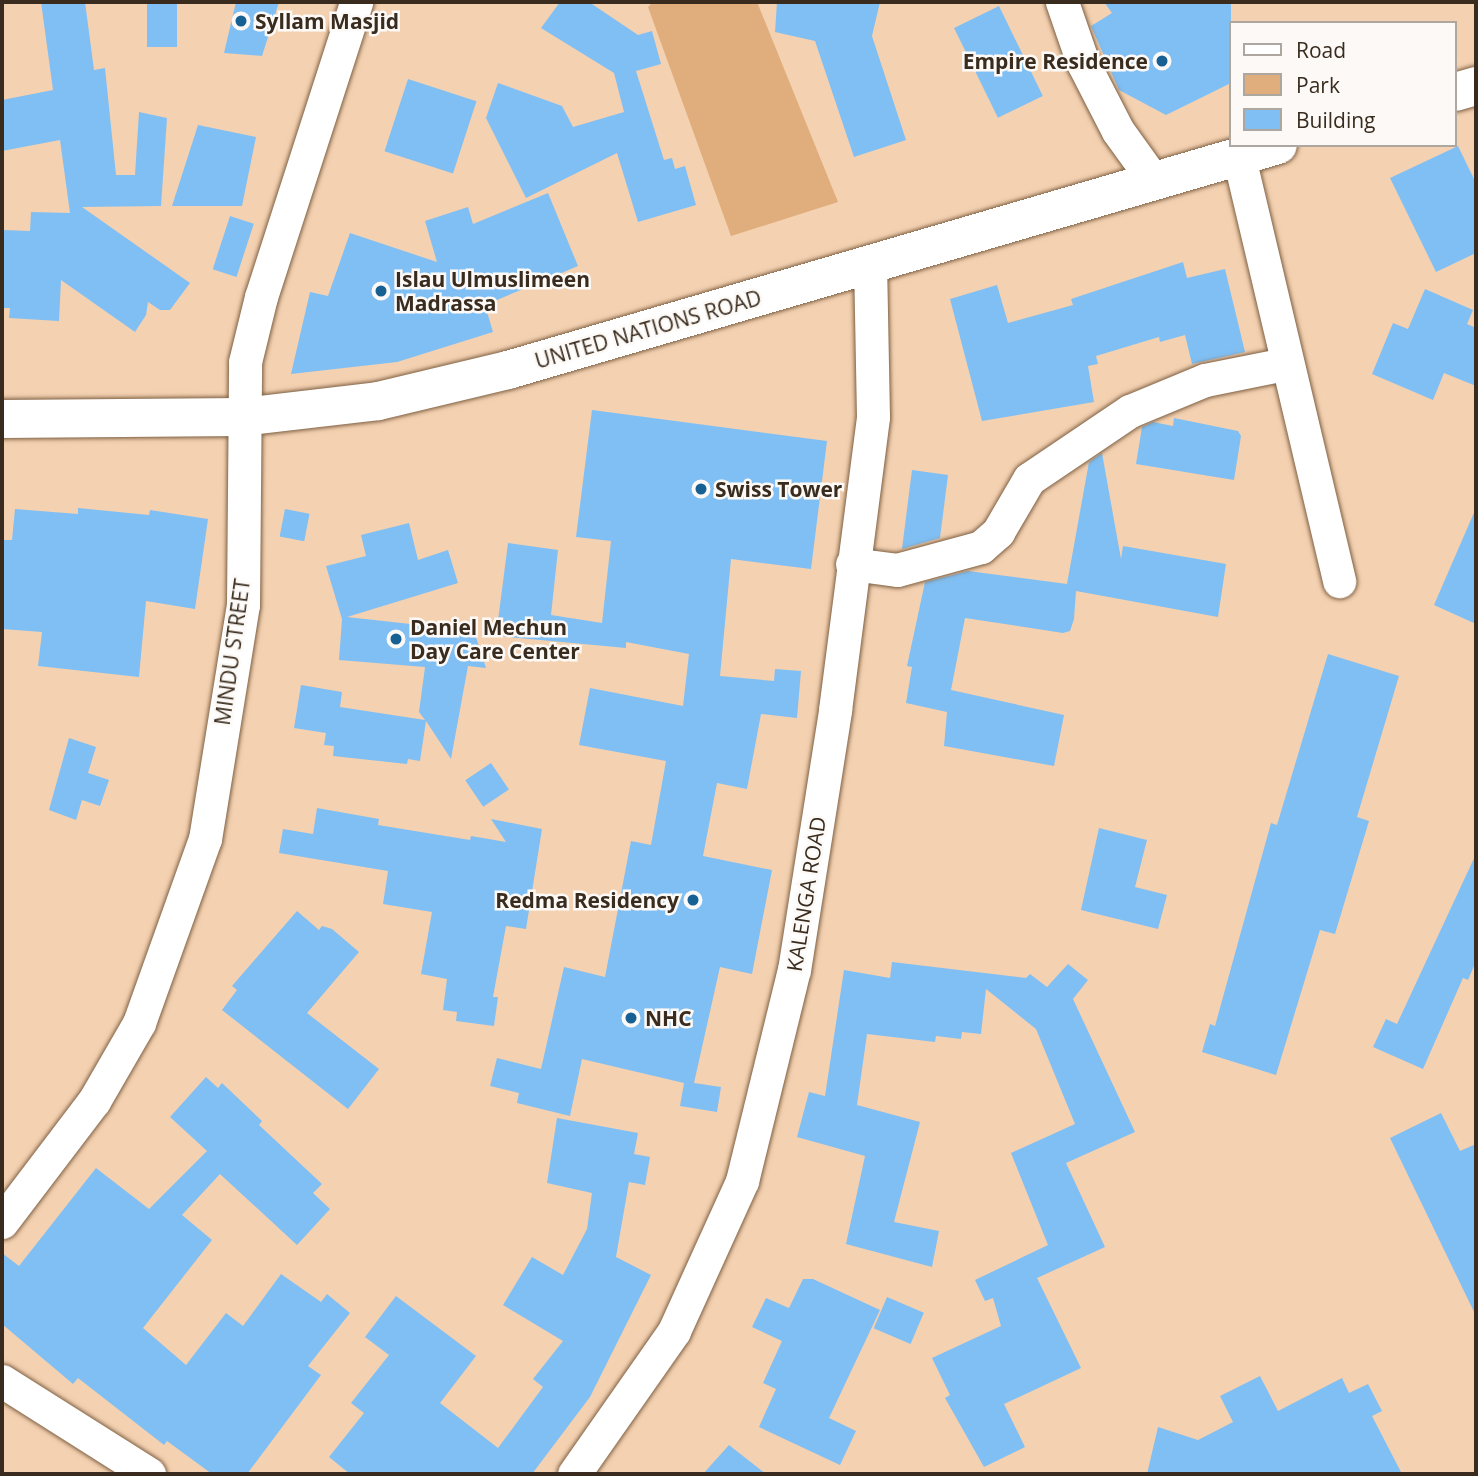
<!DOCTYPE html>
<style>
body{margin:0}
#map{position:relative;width:1478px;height:1476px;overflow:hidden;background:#f4d1b1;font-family:"Open Sans",sans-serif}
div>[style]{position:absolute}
.green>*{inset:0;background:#e0ad7c}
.building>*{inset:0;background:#80bff3;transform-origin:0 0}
.roads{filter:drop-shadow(0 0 2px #7e6043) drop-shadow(0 0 2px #7e6043)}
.minor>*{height:33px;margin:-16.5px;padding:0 16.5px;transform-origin:16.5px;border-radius:16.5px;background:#fff}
.tertiary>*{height:38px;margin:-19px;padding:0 19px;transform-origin:19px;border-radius:19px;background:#fff}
.dots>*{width:19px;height:19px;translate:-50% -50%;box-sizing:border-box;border:4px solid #fcf9f6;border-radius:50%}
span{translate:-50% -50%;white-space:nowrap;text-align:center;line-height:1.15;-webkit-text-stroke:5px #fcf9f6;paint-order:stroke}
.poi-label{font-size:21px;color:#392c1f;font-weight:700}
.left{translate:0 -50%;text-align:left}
.right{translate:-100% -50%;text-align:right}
.street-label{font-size:21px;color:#392c1f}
.frame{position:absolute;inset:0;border:4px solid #392c1f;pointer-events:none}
.legend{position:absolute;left:1229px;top:21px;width:228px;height:126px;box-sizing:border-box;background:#fcf9f6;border:2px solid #aea7a0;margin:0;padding:9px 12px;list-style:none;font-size:21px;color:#392c1f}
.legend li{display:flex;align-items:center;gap:14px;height:35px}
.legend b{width:35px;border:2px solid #aea7a0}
</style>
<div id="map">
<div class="green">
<i style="clip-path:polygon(653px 2px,757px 2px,838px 202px,731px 236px,648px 7px)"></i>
</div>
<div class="building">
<i style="clip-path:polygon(41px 2px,85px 2px,94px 70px,105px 68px,116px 175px,135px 175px,139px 112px,167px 118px,161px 206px,82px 207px,190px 283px,170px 310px,160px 310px,148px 302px,146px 315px,135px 332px,61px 280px,59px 321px,9px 318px,10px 308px,2px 308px,2px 230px,30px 231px,31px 212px,70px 213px,60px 140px,2px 151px,2px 100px,53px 90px)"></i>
<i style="left:147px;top:2px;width:30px;height:45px"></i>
<i style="clip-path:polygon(236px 2px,279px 2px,262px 56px,224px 53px)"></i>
<i style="clip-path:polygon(560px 2px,589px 2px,638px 35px,652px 31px,661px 64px,636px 71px,664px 160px,672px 158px,675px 169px,685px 166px,696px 205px,638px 222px,617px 153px,526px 198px,486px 118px,498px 83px,562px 106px,573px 127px,624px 112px,614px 73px,541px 28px)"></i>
<i style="clip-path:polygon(777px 2px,880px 2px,872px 36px,906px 140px,854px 157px,815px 41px,775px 32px)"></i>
<i style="clip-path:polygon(1104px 2px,1231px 2px,1231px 83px,1166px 115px,1119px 90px,1091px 26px,1112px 13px)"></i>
<i style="left:999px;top:6px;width:100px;height:50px;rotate:64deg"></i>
<i style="left:408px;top:79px;width:72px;height:76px;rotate:18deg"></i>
<i style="clip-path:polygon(198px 125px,256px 137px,242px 206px,172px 206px)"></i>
<i style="clip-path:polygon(1458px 146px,1476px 183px,1476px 253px,1436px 272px,1390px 178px)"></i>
<i style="clip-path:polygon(548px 193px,578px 266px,485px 305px,493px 332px,397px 362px,291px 374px,310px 292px,328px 296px,350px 233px,437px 262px,425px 221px,468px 207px,473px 224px)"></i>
<i style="left:230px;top:216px;width:25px;height:56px;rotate:18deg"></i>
<i style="clip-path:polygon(1183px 262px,1187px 278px,1225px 269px,1245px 352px,1192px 364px,1185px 335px,1160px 342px,1159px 337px,1096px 356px,1098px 364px,1088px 366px,1094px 402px,982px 421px,950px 299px,997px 285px,1008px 323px,1073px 305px,1071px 299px)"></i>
<i style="clip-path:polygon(1425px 289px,1473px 310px,1467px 324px,1476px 328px,1476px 386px,1444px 373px,1433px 400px,1372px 374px,1393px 323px,1408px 329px)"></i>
<i style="clip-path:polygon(592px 410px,827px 441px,811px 569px,731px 559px,720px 676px,774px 681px,775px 669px,801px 671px,797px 718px,761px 714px,747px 789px,717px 783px,703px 856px,772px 870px,752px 974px,720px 967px,694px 1083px,721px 1087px,717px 1112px,680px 1106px,684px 1083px,582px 1059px,570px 1116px,517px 1103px,519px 1093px,490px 1086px,497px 1058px,541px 1069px,564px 967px,605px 977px,631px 841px,651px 845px,666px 761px,579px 745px,590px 688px,683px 706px,689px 654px,626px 642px,626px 648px,496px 636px,508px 543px,558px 550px,551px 615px,602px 623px,611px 541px,576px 537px)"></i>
<i style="clip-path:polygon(1174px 418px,1238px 431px,1241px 436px,1234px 480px,1136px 464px,1142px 427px,1153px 422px,1173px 426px)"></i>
<i style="clip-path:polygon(1102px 453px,1121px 559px,1123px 546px,1226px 564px,1218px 617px,1076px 591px,1074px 619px,1070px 631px,1063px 633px,965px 618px,951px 690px,1064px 715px,1054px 766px,944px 746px,947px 712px,906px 703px,912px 667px,907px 666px,925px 582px,968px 571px,1067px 584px,1089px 462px)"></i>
<i style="clip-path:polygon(912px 470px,948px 475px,940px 538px,902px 549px)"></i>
<i style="clip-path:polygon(78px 508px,149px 515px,150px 510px,208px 519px,195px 609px,146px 601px,139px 677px,38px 666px,42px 632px,2px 629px,2px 540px,12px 540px,15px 509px,78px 514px)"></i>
<i style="clip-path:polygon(1476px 508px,1476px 624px,1434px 605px)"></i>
<i style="left:285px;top:509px;width:25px;height:28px;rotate:11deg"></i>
<i style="clip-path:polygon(409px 523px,418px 560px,448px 550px,458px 583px,347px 617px,474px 631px,486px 668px,468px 666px,451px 759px,426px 721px,420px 761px,408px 759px,407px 764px,333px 756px,334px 746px,324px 745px,326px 733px,294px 728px,301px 685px,342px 692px,340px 707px,425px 720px,419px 712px,425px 667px,339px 660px,342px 619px,326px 566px,366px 556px,361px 535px)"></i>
<i style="clip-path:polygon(1328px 654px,1399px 676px,1357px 817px,1369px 821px,1335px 934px,1320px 930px,1276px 1075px,1202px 1052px,1210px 1024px,1215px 1026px,1271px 823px,1277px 825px)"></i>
<i style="clip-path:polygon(69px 738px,96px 747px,88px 773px,109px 780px,100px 806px,82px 800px,76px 820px,49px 810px)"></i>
<i style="left:491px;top:763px;width:32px;height:31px;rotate:56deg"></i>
<i style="clip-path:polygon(317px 808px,379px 819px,378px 825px,470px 840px,471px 836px,506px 842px,491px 819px,542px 829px,526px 929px,506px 926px,493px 997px,498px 997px,494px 1026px,456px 1021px,457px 1012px,443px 1010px,447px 979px,421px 974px,432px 912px,383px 904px,388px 871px,279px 853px,283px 829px,313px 834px)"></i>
<i style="clip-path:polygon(1099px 828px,1147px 840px,1135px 887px,1167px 895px,1158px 929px,1081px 910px)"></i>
<i style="clip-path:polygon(1476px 854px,1476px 961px,1468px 980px,1463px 978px,1423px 1069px,1373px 1047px,1386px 1019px,1397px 1024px)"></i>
<i style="clip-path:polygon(297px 911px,319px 930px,322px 926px,332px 929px,359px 952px,307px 1013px,379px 1069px,348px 1109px,222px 1010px,237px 990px,232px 986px)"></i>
<i style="clip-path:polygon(892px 962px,1026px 978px,1030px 974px,1047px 987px,1068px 964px,1088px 980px,1073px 999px,1135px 1132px,1066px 1163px,1105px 1247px,1037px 1278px,1081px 1368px,1004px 1404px,1025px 1447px,984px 1467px,945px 1398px,950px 1395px,932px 1358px,1001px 1326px,993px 1298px,985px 1301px,975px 1280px,1048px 1245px,1011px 1153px,1075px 1124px,1036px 1029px,986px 989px,981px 1034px,962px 1032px,961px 1039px,936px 1036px,935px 1042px,867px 1034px,857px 1105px,920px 1122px,894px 1222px,939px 1231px,932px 1267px,846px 1244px,865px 1156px,797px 1137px,809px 1092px,825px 1096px,844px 970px,890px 978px)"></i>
<i style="clip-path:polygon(206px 1077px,218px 1088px,222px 1083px,262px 1121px,259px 1125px,322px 1184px,313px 1193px,330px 1209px,297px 1245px,220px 1174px,182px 1215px,212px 1240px,143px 1328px,186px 1365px,226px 1313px,243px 1326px,281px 1274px,321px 1302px,327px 1294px,350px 1313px,308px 1366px,321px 1375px,247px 1474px,212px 1474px,167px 1441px,164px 1445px,78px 1378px,73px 1384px,2px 1324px,2px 1253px,19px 1266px,96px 1168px,149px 1209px,207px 1151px,170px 1117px)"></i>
<i style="clip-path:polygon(1441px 1113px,1460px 1151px,1476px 1144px,1476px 1316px,1390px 1138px)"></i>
<i style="clip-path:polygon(557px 1118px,638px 1133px,634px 1154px,650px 1157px,645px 1185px,629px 1182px,616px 1257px,651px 1275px,590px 1397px,532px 1474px,350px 1474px,329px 1457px,364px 1413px,351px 1403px,389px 1355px,365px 1337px,396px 1296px,476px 1356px,440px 1403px,498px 1448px,543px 1387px,533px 1379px,563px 1341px,503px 1305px,532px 1257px,563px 1275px,587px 1229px,592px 1193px,547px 1183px)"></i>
<i style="clip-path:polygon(803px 1279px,813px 1279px,880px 1310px,829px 1418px,856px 1431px,840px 1465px,759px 1427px,776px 1389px,763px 1383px,782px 1341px,752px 1327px,766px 1298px,789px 1308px)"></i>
<i style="left:887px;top:1297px;width:40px;height:34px;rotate:23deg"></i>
<i style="clip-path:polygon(1260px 1376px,1278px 1411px,1342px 1378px,1349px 1393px,1368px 1384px,1382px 1411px,1372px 1416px,1402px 1474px,1147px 1474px,1158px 1427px,1198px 1440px,1233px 1422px,1220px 1396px)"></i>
<i style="clip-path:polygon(729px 1445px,766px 1474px,703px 1474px)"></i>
</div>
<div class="roads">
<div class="minor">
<i style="left:1062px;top:2px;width:65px;rotate:71deg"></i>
<i style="left:1083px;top:63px;width:76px;rotate:62.8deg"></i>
<i style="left:1118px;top:131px;width:62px;rotate:54.2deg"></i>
<i style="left:1239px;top:157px;width:436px;rotate:76.7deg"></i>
<i style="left:852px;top:564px;width:45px;rotate:7.6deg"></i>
<i style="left:897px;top:570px;width:87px;rotate:-15.3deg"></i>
<i style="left:981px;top:547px;width:23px;rotate:-41deg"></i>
<i style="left:998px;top:532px;width:61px;rotate:-59.7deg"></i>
<i style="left:1029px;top:479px;width:122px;rotate:-34deg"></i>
<i style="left:1130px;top:411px;width:81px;rotate:-22.5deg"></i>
<i style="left:1205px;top:380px;width:82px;rotate:-11.3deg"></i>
<i style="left:2px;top:1222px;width:152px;rotate:-52.8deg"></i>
<i style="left:94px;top:1101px;width:90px;rotate:-60deg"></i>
<i style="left:139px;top:1023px;width:195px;rotate:-70.3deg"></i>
<i style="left:205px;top:839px;width:237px;rotate:-80.8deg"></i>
<i style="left:243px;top:605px;width:243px;rotate:-89.5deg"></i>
<i style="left:245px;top:362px;width:67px;rotate:-76.2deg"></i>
<i style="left:261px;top:297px;width:310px;rotate:-72.1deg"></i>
<i style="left:2px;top:1381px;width:174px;rotate:32.3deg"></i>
<i style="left:574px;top:1474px;width:174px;rotate:-55deg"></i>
<i style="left:674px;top:1331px;width:165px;rotate:-65.6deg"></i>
<i style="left:742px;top:1181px;width:217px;rotate:-76.2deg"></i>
<i style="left:794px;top:970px;width:263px;rotate:-81deg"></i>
<i style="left:835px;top:710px;width:295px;rotate:-82.6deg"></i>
<i style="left:873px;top:417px;width:153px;rotate:-91.1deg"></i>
</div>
<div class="tertiary">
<i style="left:1455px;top:92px;width:22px;rotate:-16deg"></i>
<i style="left:2px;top:419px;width:240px;rotate:-0.5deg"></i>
<i style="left:242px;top:417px;width:137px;rotate:-6.7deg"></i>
<i style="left:378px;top:401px;width:134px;rotate:-13.4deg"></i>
<i style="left:508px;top:370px;width:802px;rotate:-16.29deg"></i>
</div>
</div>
<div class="dots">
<i style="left:241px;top:21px;background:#166093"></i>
<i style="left:1162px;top:61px;background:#166093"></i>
<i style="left:381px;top:291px;background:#166093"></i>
<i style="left:701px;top:489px;background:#166093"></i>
<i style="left:396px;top:639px;background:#166093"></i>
<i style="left:693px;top:900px;background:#166093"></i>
<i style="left:631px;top:1018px;background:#166093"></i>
</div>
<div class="poi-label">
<span class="left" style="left:255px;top:21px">Syllam Masjid</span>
<span class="right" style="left:1148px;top:61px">Empire Residence</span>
<span class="left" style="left:395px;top:291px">Islau Ulmuslimeen<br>Madrassa</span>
<span class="left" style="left:715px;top:489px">Swiss Tower</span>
<span class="left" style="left:410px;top:639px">Daniel Mechun<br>Day Care Center</span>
<span class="right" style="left:679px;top:900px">Redma Residency</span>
<span class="left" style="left:645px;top:1018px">NHC</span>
</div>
<div class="street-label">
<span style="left:648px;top:329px;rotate:-16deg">UNITED NATIONS ROAD</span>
<span style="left:232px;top:652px;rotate:-82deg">MINDU STREET</span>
<span style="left:806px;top:894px;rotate:-81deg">KALENGA ROAD</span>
</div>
<div class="frame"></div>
<ul class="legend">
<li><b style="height:9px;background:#fff"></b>Road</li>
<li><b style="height:19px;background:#e0ad7c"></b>Park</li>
<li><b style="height:19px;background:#80bff3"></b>Building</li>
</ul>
</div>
